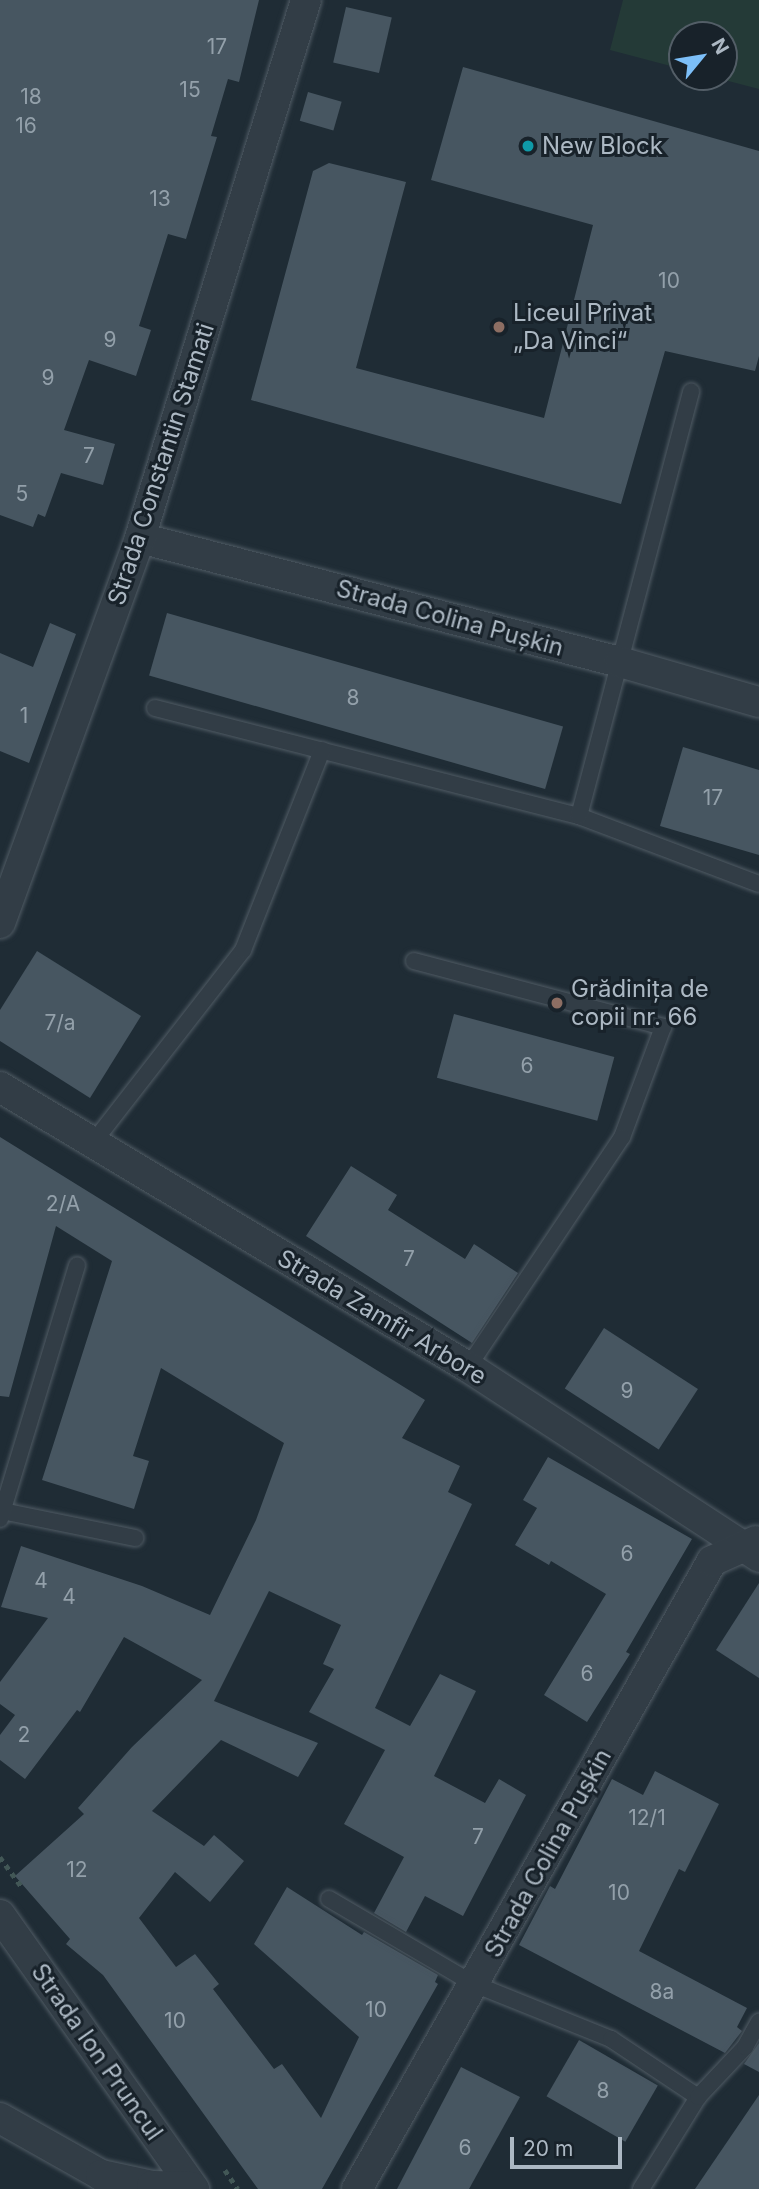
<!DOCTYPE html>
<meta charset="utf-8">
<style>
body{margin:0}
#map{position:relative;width:759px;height:2189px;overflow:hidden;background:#1f2c35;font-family:Inter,sans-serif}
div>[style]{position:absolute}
.green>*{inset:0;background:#243a37}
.building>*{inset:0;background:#475661;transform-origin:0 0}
.path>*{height:4.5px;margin-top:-2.25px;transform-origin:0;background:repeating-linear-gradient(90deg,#425756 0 5px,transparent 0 10px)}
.roads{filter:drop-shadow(0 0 2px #505b64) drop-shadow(0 0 2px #505b64)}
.lane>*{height:16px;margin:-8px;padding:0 8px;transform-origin:8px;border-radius:8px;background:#323d46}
.street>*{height:30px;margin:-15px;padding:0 15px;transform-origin:15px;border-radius:15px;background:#323d46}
.dots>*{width:19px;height:19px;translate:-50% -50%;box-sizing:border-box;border:4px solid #18222a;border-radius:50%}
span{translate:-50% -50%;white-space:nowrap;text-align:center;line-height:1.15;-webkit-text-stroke:6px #18222a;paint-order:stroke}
.number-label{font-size:21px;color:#93a0aa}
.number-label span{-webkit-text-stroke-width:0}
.poi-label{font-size:24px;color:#acb8c3}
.left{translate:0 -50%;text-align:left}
.street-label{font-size:24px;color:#acb8c3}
.north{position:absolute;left:668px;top:21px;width:70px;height:70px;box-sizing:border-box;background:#18222a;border:2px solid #535e67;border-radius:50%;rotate:60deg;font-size:19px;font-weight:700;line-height:28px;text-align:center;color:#acb8c3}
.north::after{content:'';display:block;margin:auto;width:24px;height:32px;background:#7cbff8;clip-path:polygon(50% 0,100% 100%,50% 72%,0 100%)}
.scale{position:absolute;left:510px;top:2137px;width:112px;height:32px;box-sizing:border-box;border:4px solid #acb8c3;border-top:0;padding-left:9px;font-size:21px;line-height:24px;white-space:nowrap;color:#acb8c3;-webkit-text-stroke:5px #18222a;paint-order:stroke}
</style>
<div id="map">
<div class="green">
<i style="clip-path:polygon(623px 0,759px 0,759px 89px,713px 77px,724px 77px,724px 35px,682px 35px,682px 69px,610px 50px)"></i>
</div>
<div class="building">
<i style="clip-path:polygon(0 0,259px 0,239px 82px,228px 79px,211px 136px,217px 137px,186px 239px,168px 234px,139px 326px,151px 330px,136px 376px,89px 360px,64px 430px,115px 444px,103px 485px,61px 473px,45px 517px,38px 514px,33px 527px,0 515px)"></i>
<i style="left:346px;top:7px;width:47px;height:57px;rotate:13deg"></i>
<i style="clip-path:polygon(463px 67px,759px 151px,759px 356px,755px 371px,665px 351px,621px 504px,251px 400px,313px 171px,329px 163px,406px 182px,356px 368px,544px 418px,593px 225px,431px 180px)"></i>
<i style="left:308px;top:92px;width:35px;height:30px;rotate:16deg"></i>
<i style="left:167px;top:613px;width:412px;height:65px;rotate:16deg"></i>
<i style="clip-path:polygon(50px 623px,76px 634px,29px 763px,0 751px,0 653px,33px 667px)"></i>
<i style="clip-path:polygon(683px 747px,759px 770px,759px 855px,660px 826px)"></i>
<i style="clip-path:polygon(37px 951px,141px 1016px,90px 1098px,0 1041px,0 1010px)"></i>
<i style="left:454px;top:1014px;width:166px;height:66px;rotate:15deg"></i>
<i style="clip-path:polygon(0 1137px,425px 1400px,402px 1438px,460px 1466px,448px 1492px,472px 1504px,375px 1708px,410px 1726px,440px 1674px,476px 1691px,434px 1776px,485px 1803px,499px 1779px,526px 1795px,463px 1916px,425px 1896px,406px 1932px,374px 1913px,404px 1857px,344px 1824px,385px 1750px,309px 1712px,334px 1669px,323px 1664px,341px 1625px,269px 1591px,214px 1701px,318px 1743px,298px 1777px,221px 1740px,152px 1811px,204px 1846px,214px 1835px,244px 1861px,210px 1902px,175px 1872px,139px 1918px,176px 1967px,195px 1954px,219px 1984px,213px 1989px,274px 2069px,282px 2064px,321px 2118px,359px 2037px,254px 1944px,287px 1887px,362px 1935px,364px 1932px,438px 1975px,435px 1982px,438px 1984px,322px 2189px,258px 2189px,103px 1975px,66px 1944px,70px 1939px,15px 1876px,84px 1814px,78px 1808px,132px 1747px,202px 1680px,124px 1637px,80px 1712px,77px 1710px,25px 1779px,0 1760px,0 1735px,15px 1715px,0 1704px,0 1682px,48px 1618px,1px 1607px,21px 1546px,142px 1586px,210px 1615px,256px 1520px,284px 1443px,161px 1368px,133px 1456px,149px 1461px,134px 1509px,42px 1480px,112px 1261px,56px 1226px,9px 1397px,0 1396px)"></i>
<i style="clip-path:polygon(351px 1166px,397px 1195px,388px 1210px,465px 1259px,474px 1244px,518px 1273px,472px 1343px,306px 1236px)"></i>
<i style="left:604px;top:1328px;width:112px;height:72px;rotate:33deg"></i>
<i style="clip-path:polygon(548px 1457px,692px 1539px,626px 1652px,630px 1654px,587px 1722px,544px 1695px,606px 1594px,551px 1561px,549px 1565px,515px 1545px,537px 1508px,523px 1500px)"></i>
<i style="clip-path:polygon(759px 1583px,759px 1678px,716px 1650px)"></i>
<i style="clip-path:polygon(655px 1771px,719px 1804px,685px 1872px,679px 1869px,639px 1951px,747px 2008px,737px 2027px,742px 2031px,725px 2053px,519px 1945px,550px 1886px,555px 1889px,612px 1779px,643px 1795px)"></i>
<i style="left:579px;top:2040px;width:91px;height:65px;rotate:30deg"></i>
<i style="clip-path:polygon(759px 2043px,759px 2072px,744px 2064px)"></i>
<i style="clip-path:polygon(461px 2067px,520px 2097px,469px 2189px,397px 2189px)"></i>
<i style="clip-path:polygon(759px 2095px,759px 2189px,695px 2189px)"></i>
</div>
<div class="path">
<i style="left:0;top:1857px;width:37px;rotate:54deg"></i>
<i style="left:225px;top:2170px;width:23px;rotate:56deg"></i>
</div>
<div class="roads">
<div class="lane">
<i style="left:155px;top:708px;width:438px;rotate:14.3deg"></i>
<i style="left:579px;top:816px;width:192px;rotate:20.7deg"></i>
<i style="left:579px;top:816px;width:439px;rotate:-75.2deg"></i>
<i style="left:414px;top:961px;width:258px;rotate:14.8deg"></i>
<i style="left:663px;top:1027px;width:117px;rotate:110.4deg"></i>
<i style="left:622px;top:1137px;width:277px;rotate:123.8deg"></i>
<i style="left:92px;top:1144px;width:246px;rotate:-52.1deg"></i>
<i style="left:243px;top:950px;width:215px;rotate:-68.4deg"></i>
<i style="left:2px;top:1511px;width:136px;rotate:11.5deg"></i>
<i style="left:0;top:1519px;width:265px;rotate:-73.1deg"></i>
<i style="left:329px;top:1899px;width:168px;rotate:30.4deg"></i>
<i style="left:474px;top:1984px;width:148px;rotate:21.9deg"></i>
<i style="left:611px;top:2039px;width:105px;rotate:33.7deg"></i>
<i style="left:641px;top:2189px;width:108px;rotate:-58.2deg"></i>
<i style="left:698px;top:2097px;width:69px;rotate:-46.8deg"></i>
<i style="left:745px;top:2047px;width:29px;rotate:-61deg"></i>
</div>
<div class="street">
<i style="left:140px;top:538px;width:496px;rotate:14.5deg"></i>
<i style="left:620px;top:662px;width:145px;rotate:16.1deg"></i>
<i style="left:0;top:923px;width:410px;rotate:-70deg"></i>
<i style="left:140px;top:538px;width:563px;rotate:-72.85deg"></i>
<i style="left:0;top:1087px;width:545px;rotate:30.89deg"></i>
<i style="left:468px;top:1367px;width:348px;rotate:33.1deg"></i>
<i style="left:0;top:1915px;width:336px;rotate:54.7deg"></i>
<i style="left:0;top:2118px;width:116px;rotate:29.4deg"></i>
<i style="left:101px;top:2175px;width:52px;rotate:12.2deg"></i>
<i style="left:152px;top:2186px;width:40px;rotate:1.4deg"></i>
<i style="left:357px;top:2189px;width:721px;rotate:-60.52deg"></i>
<i style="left:712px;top:1561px;width:48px;rotate:-24.4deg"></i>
</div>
</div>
<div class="dots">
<i style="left:528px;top:146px;background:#0f9aa8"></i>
<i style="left:499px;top:327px;background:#8d6e63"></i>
<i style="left:557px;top:1003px;background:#8d6e63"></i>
</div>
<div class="number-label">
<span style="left:217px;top:47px">17</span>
<span style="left:190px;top:90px">15</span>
<span style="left:31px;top:97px">18</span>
<span style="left:26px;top:126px">16</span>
<span style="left:160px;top:199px">13</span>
<span style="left:669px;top:281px">10</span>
<span style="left:110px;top:340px">9</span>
<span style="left:48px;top:378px">9</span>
<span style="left:89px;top:456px">7</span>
<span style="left:22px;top:494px">5</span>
<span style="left:353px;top:698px">8</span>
<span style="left:24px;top:716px">1</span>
<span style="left:713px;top:798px">17</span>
<span style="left:60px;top:1023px">7/a</span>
<span style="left:527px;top:1066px">6</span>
<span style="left:63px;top:1204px">2/A</span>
<span style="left:409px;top:1259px">7</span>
<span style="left:627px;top:1391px">9</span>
<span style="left:627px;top:1554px">6</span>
<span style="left:41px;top:1581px">4</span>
<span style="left:69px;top:1597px">4</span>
<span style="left:587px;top:1674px">6</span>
<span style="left:24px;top:1735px">2</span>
<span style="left:647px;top:1818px">12/1</span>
<span style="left:478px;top:1837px">7</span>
<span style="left:77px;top:1870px">12</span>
<span style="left:619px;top:1893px">10</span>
<span style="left:662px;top:1992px">8a</span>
<span style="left:376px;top:2010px">10</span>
<span style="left:175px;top:2021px">10</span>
<span style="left:603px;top:2091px">8</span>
<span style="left:465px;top:2148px">6</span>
</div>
<div class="poi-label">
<span class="left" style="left:542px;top:146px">New Block</span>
<span class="left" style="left:513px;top:327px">Liceul Privat<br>„Da Vinci“</span>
<span class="left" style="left:571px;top:1003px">Grădinița de<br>copii nr. 66</span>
</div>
<div class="street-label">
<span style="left:161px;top:464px;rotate:-72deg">Strada Constantin Stamati</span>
<span style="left:450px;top:618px;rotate:15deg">Strada Colina Pușkin</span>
<span style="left:382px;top:1317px;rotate:31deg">Strada Zamfir Arbore</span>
<span style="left:548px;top:1853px;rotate:-61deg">Strada Colina Pușkin</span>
<span style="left:97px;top:2052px;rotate:55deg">Strada Ion Pruncul</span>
</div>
<div class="north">N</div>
<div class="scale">20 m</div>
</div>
